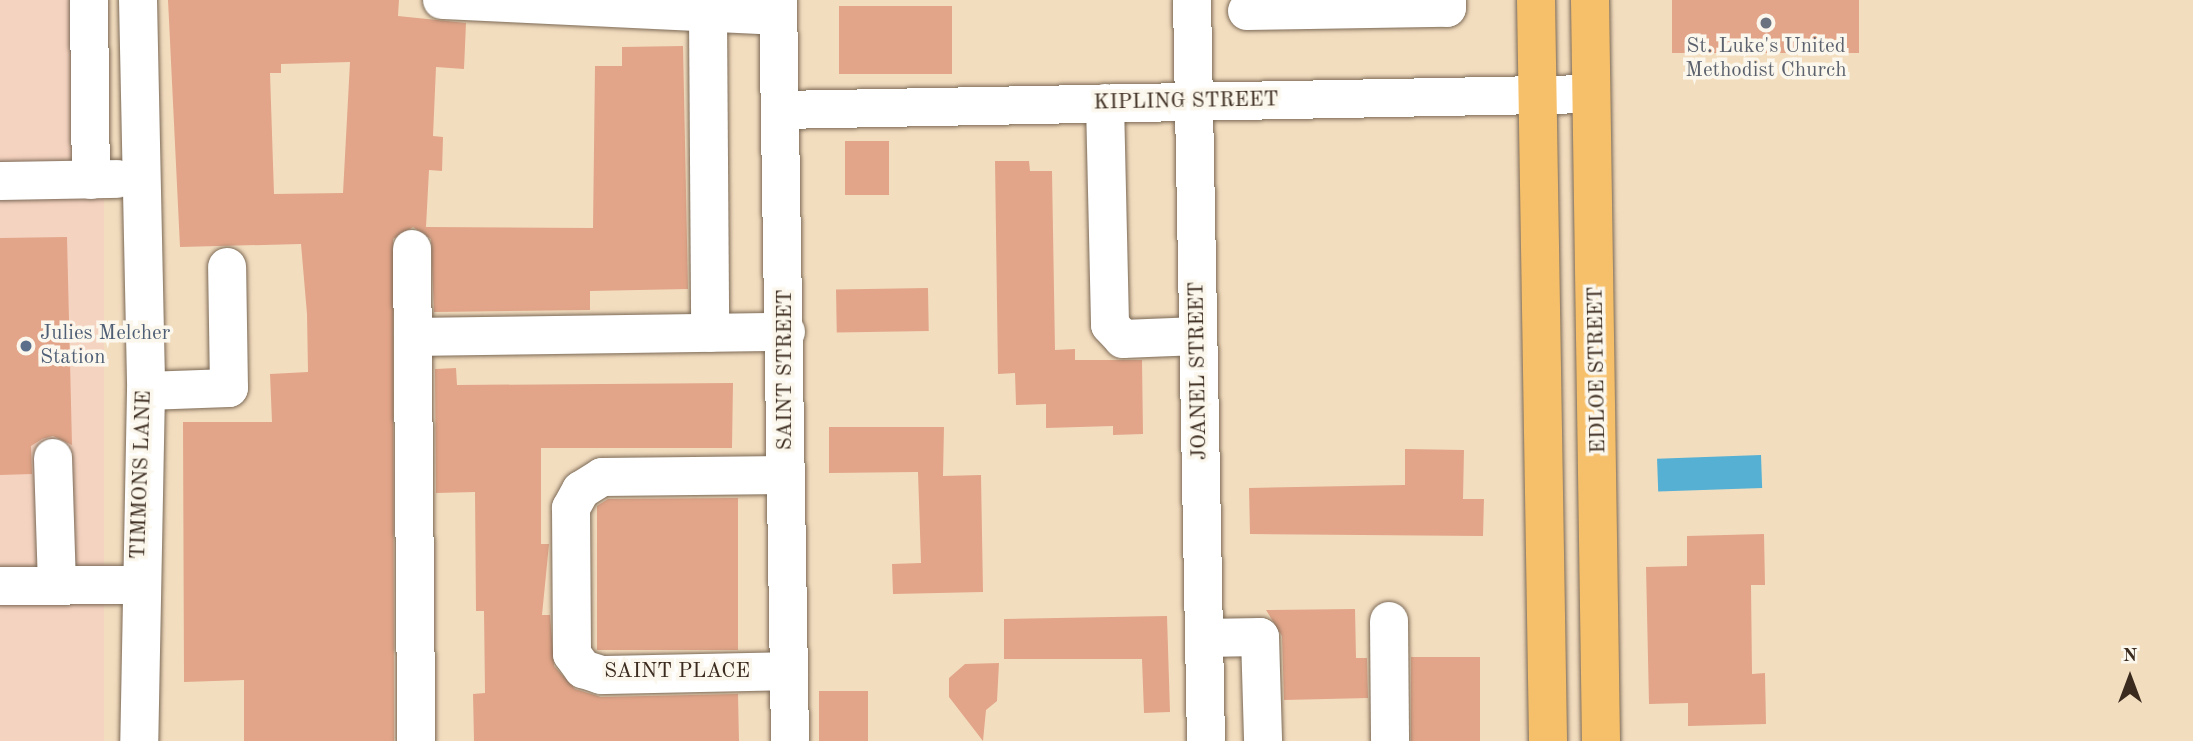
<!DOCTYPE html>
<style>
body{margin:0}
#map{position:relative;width:2193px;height:741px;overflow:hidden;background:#f3ddbf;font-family:"Old Standard TT",serif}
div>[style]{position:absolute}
.built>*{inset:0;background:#f5d3c1;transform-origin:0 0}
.water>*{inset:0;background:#55b0d3;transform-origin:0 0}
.building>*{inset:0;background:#e2a589;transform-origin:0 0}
.roads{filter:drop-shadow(0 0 2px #7b6956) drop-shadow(0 0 2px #7b6956)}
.minor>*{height:38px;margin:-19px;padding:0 19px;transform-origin:19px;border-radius:19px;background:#fff}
.major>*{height:38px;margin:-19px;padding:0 19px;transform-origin:19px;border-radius:19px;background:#f6c06b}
.dots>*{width:19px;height:19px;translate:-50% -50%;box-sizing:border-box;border:4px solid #fbf7ec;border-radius:50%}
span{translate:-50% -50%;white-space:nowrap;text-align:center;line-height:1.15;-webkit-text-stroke:7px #fbf7ec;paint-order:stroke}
.worship-label{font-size:21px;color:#5b616d}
.street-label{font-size:21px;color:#3b2a1e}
.service-label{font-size:21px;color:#4e5e75}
.left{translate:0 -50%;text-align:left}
.north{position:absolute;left:2095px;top:643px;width:70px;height:70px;-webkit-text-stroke:5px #fbf7ec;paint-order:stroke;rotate:0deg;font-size:19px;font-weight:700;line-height:28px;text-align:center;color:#3b2a1e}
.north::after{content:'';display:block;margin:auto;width:24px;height:32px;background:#3b2a1e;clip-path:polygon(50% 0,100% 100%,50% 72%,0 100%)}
</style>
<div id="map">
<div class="built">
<i style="left:0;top:0;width:104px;height:741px"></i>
</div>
<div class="water">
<i style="left:1761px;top:455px;width:33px;height:104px;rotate:88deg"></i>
</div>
<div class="building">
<i style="clip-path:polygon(evenodd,168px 0,399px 0,398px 16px,466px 23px,464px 69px,436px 67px,433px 136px,443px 137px,442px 171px,429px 170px,426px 227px,593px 228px,595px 66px,622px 66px,622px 47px,683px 46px,688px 289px,590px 291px,590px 310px,434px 312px,431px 239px,413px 227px,393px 239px,394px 741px,244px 741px,244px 680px,184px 682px,183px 422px,272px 422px,270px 374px,308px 372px,307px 314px,301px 244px,180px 247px,168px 0,350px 62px,343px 193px,274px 194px,270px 73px,281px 73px,281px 64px,350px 62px)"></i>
<i style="left:1672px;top:0;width:187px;height:53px"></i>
<i style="left:952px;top:6px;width:68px;height:113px;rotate:90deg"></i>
<i style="left:845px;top:141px;width:44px;height:54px"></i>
<i style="clip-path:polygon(995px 161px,1029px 161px,1030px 171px,1052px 171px,1055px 350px,1075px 349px,1075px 360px,1142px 360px,1143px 434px,1113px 435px,1113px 426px,1046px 428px,1046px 404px,1016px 405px,1015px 373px,998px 374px)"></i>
<i style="clip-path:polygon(67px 237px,72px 445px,53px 436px,42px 439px,31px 446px,32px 474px,0 475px,0 238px)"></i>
<i style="left:928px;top:288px;width:43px;height:92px;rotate:89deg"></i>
<i style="clip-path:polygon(456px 368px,457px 385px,733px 383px,732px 448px,541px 448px,541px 544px,549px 544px,542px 615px,550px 615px,554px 666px,575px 689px,601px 697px,738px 694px,739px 741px,474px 741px,473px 694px,485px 693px,484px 611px,476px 611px,475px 492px,436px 493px,435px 369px)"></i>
<i style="clip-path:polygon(829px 427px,944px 427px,943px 476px,981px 475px,983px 592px,893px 594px,892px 564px,921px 563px,918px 472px,829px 473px)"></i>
<i style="clip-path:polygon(1405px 449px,1464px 450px,1463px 499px,1484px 499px,1483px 536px,1250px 534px,1249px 488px,1405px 485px)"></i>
<i style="clip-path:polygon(738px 498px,738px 650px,597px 650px,597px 506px,608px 499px)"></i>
<i style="clip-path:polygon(1764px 534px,1765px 585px,1751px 585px,1752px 674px,1765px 673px,1766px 724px,1688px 726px,1688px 703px,1649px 704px,1646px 567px,1687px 566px,1687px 536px)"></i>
<i style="clip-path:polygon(1355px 609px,1356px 658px,1367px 658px,1368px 698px,1284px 700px,1282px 636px,1266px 610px)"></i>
<i style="clip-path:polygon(1167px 616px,1170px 712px,1144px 713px,1142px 659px,1004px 659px,1004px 619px)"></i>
<i style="left:1411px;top:657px;width:69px;height:84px"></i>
<i style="clip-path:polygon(999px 663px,997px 701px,986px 710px,983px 741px,949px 697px,949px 678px,965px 664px)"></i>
<i style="left:868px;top:691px;width:50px;height:49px;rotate:90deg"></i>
</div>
<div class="roads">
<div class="minor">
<i style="left:89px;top:0;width:180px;rotate:89.4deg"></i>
<i style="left:138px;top:0;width:391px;rotate:88.8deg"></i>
<i style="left:146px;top:391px;width:350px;rotate:91.1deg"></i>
<i style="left:442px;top:0;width:336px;rotate:2.7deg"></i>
<i style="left:778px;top:0;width:741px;rotate:89.07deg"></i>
<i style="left:1192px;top:0;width:741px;rotate:88.92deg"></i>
<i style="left:1247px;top:11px;width:200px;rotate:-0.9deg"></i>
<i style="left:1447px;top:8px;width:8px;rotate:-90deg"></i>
<i style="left:708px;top:17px;width:316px;rotate:89.6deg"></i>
<i style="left:1105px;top:103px;width:222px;rotate:88.7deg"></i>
<i style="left:1110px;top:325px;width:19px;rotate:47deg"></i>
<i style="left:1123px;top:339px;width:75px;rotate:-2.3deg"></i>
<i style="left:781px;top:110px;width:810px;rotate:-1.13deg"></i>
<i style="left:0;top:181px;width:117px;rotate:-1deg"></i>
<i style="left:412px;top:249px;width:492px;rotate:89.5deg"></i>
<i style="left:413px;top:337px;width:373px;rotate:-0.8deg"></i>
<i style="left:146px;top:391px;width:83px;rotate:-2.1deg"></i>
<i style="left:229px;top:388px;width:121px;rotate:-90.9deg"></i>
<i style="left:53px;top:458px;width:128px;rotate:88.2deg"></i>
<i style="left:786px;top:475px;width:184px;rotate:179.4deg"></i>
<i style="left:602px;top:477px;width:25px;rotate:148deg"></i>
<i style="left:581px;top:490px;width:21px;rotate:119deg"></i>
<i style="left:571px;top:508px;width:146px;rotate:89.6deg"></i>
<i style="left:572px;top:654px;width:19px;rotate:54deg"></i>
<i style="left:583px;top:669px;width:19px;rotate:18deg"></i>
<i style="left:601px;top:675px;width:188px;rotate:-1.2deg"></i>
<i style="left:0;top:586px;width:138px;rotate:-0.4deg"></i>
<i style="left:1389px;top:621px;width:120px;rotate:89.5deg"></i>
<i style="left:1204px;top:638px;width:56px;rotate:-1deg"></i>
<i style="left:1260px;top:637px;width:104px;rotate:88.3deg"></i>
</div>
<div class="major">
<i style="left:1536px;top:0;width:741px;rotate:89.07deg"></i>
<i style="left:1590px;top:0;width:741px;rotate:89.15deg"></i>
</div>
</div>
<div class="dots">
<i style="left:1766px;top:23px;background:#6b7280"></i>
<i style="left:26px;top:346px;background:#5c6f8a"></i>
</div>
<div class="worship-label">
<span style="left:1766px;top:59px">St. Luke's United<br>Methodist Church</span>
</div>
<div class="street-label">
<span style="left:1186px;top:102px;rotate:-1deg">KIPLING STREET</span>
<span style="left:786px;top:370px;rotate:-90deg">SAINT STREET</span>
<span style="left:1598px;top:370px;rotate:-91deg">EDLOE STREET</span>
<span style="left:1199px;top:371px;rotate:-91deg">JOANEL STREET</span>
<span style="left:142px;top:475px;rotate:-88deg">TIMMONS LANE</span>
<span style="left:677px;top:672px">SAINT PLACE</span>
</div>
<div class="service-label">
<span class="left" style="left:40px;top:346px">Julies Melcher<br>Station</span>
</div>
<div class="north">N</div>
</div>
